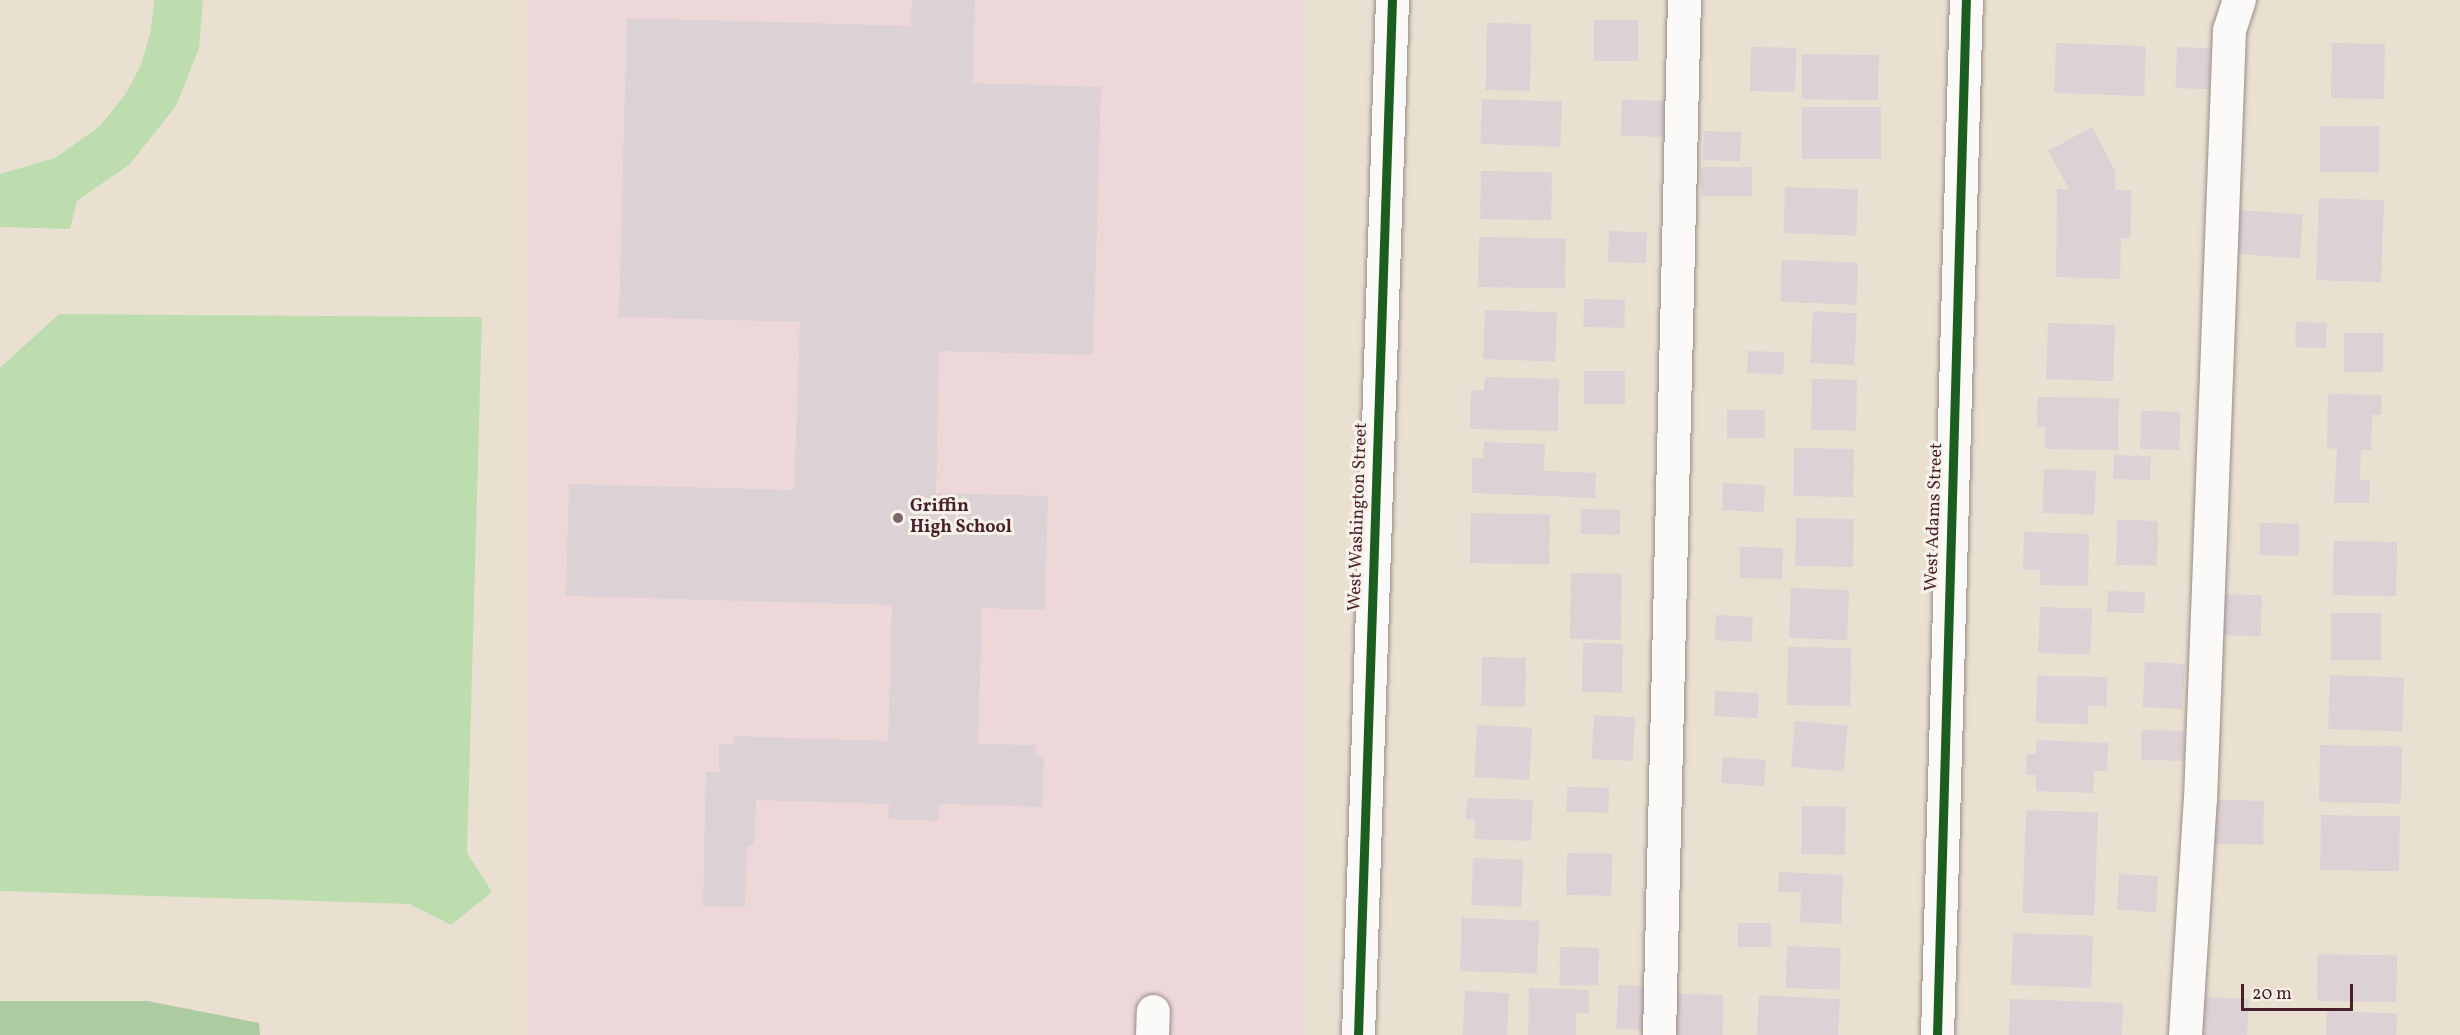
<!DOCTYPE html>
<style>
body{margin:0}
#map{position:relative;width:2460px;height:1035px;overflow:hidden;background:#e9e0d1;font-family:Vollkorn,serif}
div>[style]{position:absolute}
.built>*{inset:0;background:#eed7d9;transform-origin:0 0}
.green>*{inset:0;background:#beddae}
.forest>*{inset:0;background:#accba2}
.building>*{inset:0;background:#dcd1d4;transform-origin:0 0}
.roads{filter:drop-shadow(0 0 2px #988d87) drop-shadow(0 0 2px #988d87)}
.minor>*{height:33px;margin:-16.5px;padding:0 16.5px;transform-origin:16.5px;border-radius:16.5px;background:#fcfaf8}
.cycleway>*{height:9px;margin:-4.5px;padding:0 4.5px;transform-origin:4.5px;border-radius:4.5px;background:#1b5e20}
.dots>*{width:16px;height:16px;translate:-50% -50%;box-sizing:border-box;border:3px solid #f7f3e8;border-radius:50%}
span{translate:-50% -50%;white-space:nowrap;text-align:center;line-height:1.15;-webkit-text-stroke:6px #f7f3e8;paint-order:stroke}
.poi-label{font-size:18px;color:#4a1f2b;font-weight:700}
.left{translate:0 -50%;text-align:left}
.street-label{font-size:18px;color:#4a1f2b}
.scale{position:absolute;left:2241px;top:984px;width:112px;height:27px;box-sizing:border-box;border:3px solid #4a1f2b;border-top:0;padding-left:8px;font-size:18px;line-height:21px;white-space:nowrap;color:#4a1f2b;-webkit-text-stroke:4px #f7f3e8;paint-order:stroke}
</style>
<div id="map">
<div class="built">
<i style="left:527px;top:0;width:778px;height:1036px"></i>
</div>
<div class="green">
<i style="clip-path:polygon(154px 0,203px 0,199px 48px,176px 106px,130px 164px,77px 201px,70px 229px,0 227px,0 174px,55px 158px,100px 126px,125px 95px,141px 65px,151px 30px)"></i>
<i style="clip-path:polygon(59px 314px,482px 317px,467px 853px,492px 892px,451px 925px,409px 904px,0 891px,0 368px)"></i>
</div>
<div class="forest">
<i style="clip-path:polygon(0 1001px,148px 1001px,259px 1023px,260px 1035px,0 1035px)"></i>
</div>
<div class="building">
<i style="clip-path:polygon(912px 0,975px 0,973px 83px,1101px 87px,1093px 355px,939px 351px,936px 493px,1048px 496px,1045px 610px,982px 608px,978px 744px,1036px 745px,1036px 756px,1044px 756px,1042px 807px,939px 804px,938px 821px,888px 819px,889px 804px,756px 800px,754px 846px,747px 846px,745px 907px,703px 906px,706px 772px,719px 772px,719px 744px,734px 744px,734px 736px,888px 741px,892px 605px,566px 596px,569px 484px,794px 490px,800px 322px,619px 317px,627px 18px,911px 26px)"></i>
<i style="left:1594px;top:20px;width:44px;height:41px"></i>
<i style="left:1487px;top:23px;width:44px;height:67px;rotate:1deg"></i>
<i style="left:2056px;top:43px;width:90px;height:50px;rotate:2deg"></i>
<i style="left:2332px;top:43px;width:53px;height:55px;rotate:1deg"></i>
<i style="left:1751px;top:47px;width:45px;height:44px;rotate:1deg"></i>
<i style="left:2177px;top:47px;width:34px;height:41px;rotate:2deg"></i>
<i style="left:1802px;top:54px;width:77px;height:45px;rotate:1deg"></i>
<i style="left:1482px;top:99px;width:80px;height:45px;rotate:2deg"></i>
<i style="left:1622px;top:100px;width:43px;height:36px;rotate:1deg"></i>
<i style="left:1802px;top:107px;width:79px;height:52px"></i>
<i style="left:2320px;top:126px;width:59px;height:46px"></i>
<i style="clip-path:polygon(2092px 127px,2115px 171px,2115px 190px,2131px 190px,2130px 238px,2121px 238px,2120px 279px,2056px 277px,2057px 189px,2069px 189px,2048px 151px)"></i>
<i style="left:1704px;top:131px;width:37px;height:29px;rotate:2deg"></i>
<i style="left:1701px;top:167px;width:51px;height:29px"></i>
<i style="left:1481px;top:171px;width:71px;height:48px;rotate:1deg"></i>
<i style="left:1785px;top:187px;width:73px;height:46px;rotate:2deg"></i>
<i style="left:2319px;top:198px;width:65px;height:82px;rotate:2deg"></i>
<i style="left:2239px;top:210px;width:64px;height:44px;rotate:4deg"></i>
<i style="left:1609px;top:231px;width:38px;height:31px;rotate:2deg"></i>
<i style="left:1479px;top:237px;width:87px;height:50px;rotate:1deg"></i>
<i style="left:1782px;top:260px;width:76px;height:42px;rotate:2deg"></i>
<i style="left:1584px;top:299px;width:41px;height:28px;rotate:1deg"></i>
<i style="left:1485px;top:310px;width:72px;height:49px;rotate:2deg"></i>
<i style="left:1813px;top:311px;width:44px;height:52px;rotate:3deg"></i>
<i style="left:2296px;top:322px;width:31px;height:25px;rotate:2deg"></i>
<i style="left:2048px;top:323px;width:67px;height:56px;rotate:2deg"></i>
<i style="left:2344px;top:333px;width:39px;height:39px"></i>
<i style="left:1748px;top:351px;width:36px;height:22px;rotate:2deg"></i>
<i style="left:1584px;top:371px;width:41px;height:33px"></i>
<i style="clip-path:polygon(1485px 377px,1559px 379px,1558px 431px,1470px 429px,1471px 390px,1484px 391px)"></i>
<i style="left:1812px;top:379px;width:45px;height:51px;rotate:1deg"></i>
<i style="clip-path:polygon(2328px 394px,2382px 395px,2381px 415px,2372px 415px,2371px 450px,2361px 450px,2360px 480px,2370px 480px,2369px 503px,2334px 503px,2337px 449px,2327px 448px)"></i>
<i style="clip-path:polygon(2038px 397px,2119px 398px,2118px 450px,2045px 449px,2045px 427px,2037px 427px)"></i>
<i style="left:1727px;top:410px;width:38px;height:28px"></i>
<i style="left:2141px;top:411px;width:39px;height:38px;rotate:1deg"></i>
<i style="clip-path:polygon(1484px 442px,1545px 444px,1544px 471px,1596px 473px,1595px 498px,1472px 493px,1472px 458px,1483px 458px)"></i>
<i style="left:1794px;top:448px;width:60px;height:48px;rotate:1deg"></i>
<i style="left:2114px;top:455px;width:37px;height:24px;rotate:2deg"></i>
<i style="left:2044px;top:469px;width:52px;height:44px;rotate:2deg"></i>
<i style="left:1723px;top:483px;width:42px;height:27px;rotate:3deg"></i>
<i style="left:1581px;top:509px;width:39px;height:25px;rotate:1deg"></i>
<i style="left:1471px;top:513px;width:79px;height:50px;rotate:1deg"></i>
<i style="left:1796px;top:518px;width:58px;height:48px;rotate:1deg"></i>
<i style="left:2117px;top:520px;width:41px;height:45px;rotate:1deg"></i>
<i style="left:2260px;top:523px;width:39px;height:32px;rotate:1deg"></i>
<i style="clip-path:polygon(2024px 532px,2089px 534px,2088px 586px,2040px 585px,2040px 570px,2023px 570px)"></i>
<i style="left:2334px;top:541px;width:63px;height:54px;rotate:1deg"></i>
<i style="left:1740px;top:547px;width:43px;height:31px;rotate:1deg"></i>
<i style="left:1571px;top:573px;width:51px;height:66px;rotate:1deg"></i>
<i style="left:1791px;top:588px;width:58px;height:50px;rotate:2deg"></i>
<i style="left:2108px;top:591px;width:37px;height:21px;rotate:2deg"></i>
<i style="left:2225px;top:594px;width:37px;height:41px;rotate:2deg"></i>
<i style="left:2040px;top:607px;width:52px;height:46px;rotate:2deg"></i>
<i style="left:2331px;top:613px;width:50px;height:47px"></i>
<i style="left:1716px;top:615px;width:37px;height:25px;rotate:3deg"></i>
<i style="left:1583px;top:643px;width:40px;height:49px;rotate:1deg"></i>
<i style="left:1788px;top:647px;width:63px;height:58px;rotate:1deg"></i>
<i style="left:1482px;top:657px;width:44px;height:49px;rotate:1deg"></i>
<i style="left:2145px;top:662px;width:40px;height:45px;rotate:3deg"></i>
<i style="left:2330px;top:675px;width:74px;height:54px;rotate:2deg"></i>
<i style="clip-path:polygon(2037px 676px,2107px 677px,2106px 706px,2088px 706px,2088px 724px,2036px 723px)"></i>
<i style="left:1715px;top:691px;width:44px;height:25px;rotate:3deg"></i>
<i style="left:1594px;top:715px;width:41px;height:44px;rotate:3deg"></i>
<i style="left:1795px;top:721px;width:53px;height:46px;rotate:5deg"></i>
<i style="left:1477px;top:725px;width:55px;height:52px;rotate:3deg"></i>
<i style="left:2142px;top:730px;width:42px;height:30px;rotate:1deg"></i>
<i style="clip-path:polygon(2037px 740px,2108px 743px,2107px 771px,2094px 771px,2093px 793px,2036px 791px,2036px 775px,2026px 775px,2027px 754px,2036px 754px)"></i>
<i style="left:2320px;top:745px;width:82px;height:57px;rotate:1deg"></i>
<i style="left:1723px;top:757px;width:43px;height:26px;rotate:4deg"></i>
<i style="left:1567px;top:787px;width:42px;height:25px;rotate:1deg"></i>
<i style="clip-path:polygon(1467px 798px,1533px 800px,1531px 841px,1474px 839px,1475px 820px,1466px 819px)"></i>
<i style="left:2216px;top:800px;width:48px;height:44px;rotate:1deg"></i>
<i style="left:1802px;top:806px;width:44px;height:48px;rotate:1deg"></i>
<i style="left:2026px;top:810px;width:72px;height:103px;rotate:2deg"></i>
<i style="left:2321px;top:815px;width:79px;height:55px;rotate:1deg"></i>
<i style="left:1567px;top:853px;width:45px;height:42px;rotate:1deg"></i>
<i style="left:1473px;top:858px;width:50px;height:47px;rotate:2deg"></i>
<i style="clip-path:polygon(1779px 872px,1843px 875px,1841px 924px,1800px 922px,1801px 892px,1778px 892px)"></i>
<i style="left:2119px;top:874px;width:39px;height:36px;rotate:3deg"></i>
<i style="left:1462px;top:918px;width:77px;height:53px;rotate:2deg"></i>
<i style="left:1738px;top:923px;width:33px;height:24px"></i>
<i style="left:2013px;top:933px;width:80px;height:52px;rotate:2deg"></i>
<i style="left:1787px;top:946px;width:54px;height:42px;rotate:2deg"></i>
<i style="left:1560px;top:947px;width:39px;height:38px;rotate:1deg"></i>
<i style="left:2318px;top:954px;width:79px;height:47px;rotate:1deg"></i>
<i style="left:1618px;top:985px;width:26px;height:44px;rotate:2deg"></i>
<i style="clip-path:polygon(1529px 988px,1589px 990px,1589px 1014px,1576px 1013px,1576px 1035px,1528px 1035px)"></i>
<i style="left:1465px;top:991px;width:44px;height:44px;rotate:3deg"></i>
<i style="left:1677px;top:994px;width:46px;height:41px;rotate:1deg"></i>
<i style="left:1759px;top:995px;width:81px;height:40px;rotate:3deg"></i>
<i style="left:2204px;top:997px;width:45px;height:38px;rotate:3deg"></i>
<i style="left:2010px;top:999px;width:113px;height:36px;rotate:2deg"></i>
<i style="left:2327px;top:1011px;width:70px;height:24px;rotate:2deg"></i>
</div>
<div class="roads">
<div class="minor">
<i style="left:1152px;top:1035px;width:24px;rotate:-88deg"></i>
<i style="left:1358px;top:1035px;width:1036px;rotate:-88.12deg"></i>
<i style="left:1659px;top:1035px;width:1035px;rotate:-88.62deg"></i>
<i style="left:1937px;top:1035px;width:1035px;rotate:-88.4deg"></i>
<i style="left:2185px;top:1035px;width:236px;rotate:-86.4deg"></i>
<i style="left:2200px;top:799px;width:770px;rotate:-87.84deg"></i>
<i style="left:2229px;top:30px;width:32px;rotate:-72deg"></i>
</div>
</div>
<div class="cycleway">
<i style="left:1358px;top:1035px;width:1036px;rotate:-88.12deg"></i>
<i style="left:1937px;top:1035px;width:1035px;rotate:-88.4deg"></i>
</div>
<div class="dots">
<i style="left:898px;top:518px;background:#826365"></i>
</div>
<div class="poi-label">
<span class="left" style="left:910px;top:518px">Griffin<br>High School</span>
</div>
<div class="street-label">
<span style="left:1359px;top:517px;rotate:-88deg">West Washington Street</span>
<span style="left:1935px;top:517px;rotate:-88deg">West Adams Street</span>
</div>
<div class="scale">20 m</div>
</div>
